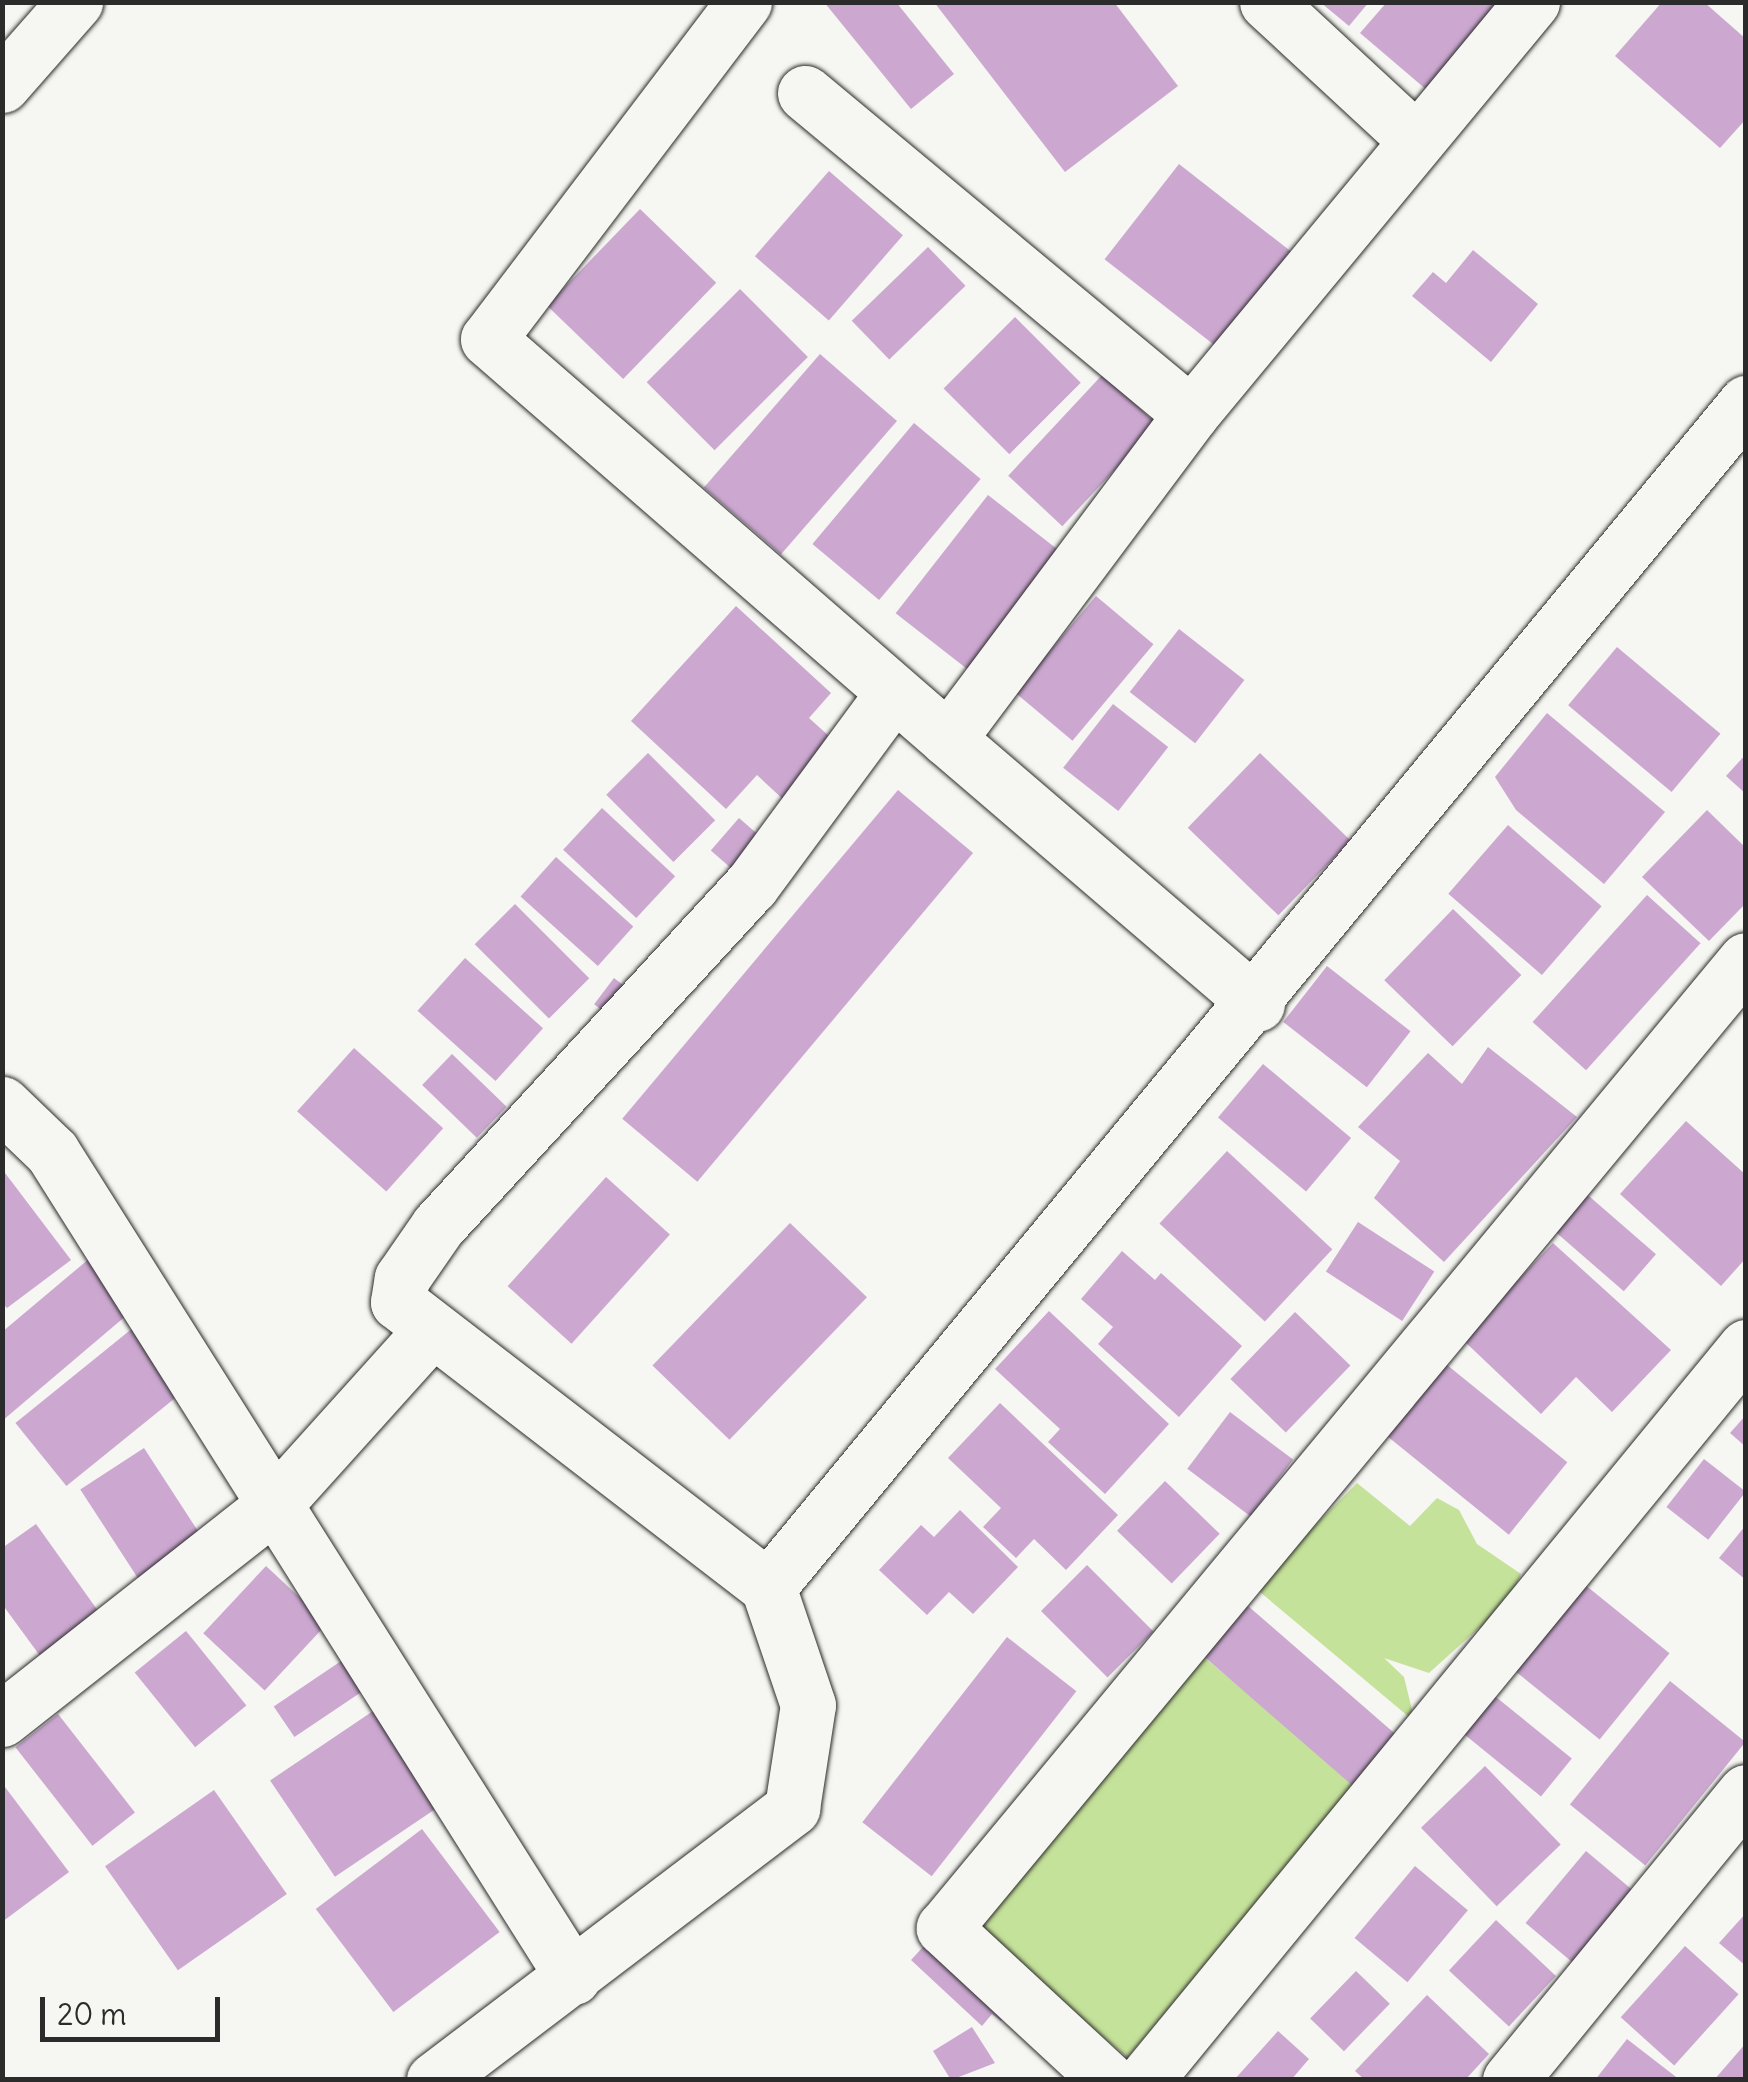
<!DOCTYPE html>
<style>
body{margin:0}
#map{position:relative;width:1748px;height:2082px;overflow:hidden;background:#f6f6f2;font-family:Delius,sans-serif}
div>[style]{position:absolute}
.green>*{inset:0;background:#c5e29a;transform-origin:0 0}
.building>*{inset:0;background:#cca8d1;transform-origin:0 0}
.roads{filter:drop-shadow(0 0 2px #2b2b2b) drop-shadow(0 0 2px #2b2b2b)}
.minor>*{height:55px;margin:-27.5px;padding:0 27.5px;transform-origin:27.5px;border-radius:27.5px;background:#f6f6f2}
span{translate:-50% -50%;white-space:nowrap;text-align:center;line-height:1.15;-webkit-text-stroke:10px #f6f6f2;paint-order:stroke}
.frame{position:absolute;inset:0;border:5px solid #2b2b2b;pointer-events:none}
.scale{position:absolute;left:40px;top:1997px;width:180px;height:45px;box-sizing:border-box;border:5px solid #2b2b2b;border-top:0;padding-left:12px;font-size:30px;line-height:35px;white-space:nowrap;color:#2b2b2b;-webkit-text-stroke:8px #f6f6f2;paint-order:stroke}
</style>
<div id="map">
<div class="green">
<i style="clip-path:polygon(1357px 1483px,1410px 1526px,1437px 1498px,1459px 1510px,1477px 1544px,1521px 1574px,1499px 1625px,1479px 1628px,1429px 1673px,1384px 1658px,1404px 1677px,1415px 1722px,1254px 1587px)"></i>
<i style="left:1204px;top:1657px;width:199px;height:356px;rotate:40deg"></i>
</div>
<div class="building">
<i style="clip-path:polygon(824px 2px,896px 2px,954px 74px,911px 109px)"></i>
<i style="clip-path:polygon(934px 2px,1114px 2px,1178px 86px,1065px 172px)"></i>
<i style="clip-path:polygon(1320px 2px,1369px 2px,1349px 26px)"></i>
<i style="clip-path:polygon(1387px 2px,1517px 2px,1435px 97px,1360px 33px)"></i>
<i style="clip-path:polygon(1662px 2px,1704px 2px,1746px 39px,1746px 119px,1720px 148px,1615px 56px)"></i>
<i style="left:1179px;top:164px;width:158px;height:121px;rotate:38deg"></i>
<i style="left:829px;top:171px;width:98px;height:113px;rotate:41deg"></i>
<i style="left:640px;top:209px;width:106px;height:134px;rotate:44deg"></i>
<i style="left:928px;top:247px;width:54px;height:106px;rotate:46deg"></i>
<i style="clip-path:polygon(1473px 250px,1538px 304px,1491px 362px,1412px 296px,1433px 272px,1446px 283px)"></i>
<i style="left:740px;top:289px;width:96px;height:132px;rotate:45deg"></i>
<i style="left:1015px;top:317px;width:93px;height:101px;rotate:45deg"></i>
<i style="left:820px;top:354px;width:102px;height:177px;rotate:41deg"></i>
<i style="left:1103px;top:374px;width:74px;height:139px;rotate:43deg"></i>
<i style="left:914px;top:423px;width:87px;height:158px;rotate:40deg"></i>
<i style="left:988px;top:495px;width:103px;height:150px;rotate:38deg"></i>
<i style="left:1096px;top:596px;width:75px;height:126px;rotate:40deg"></i>
<i style="clip-path:polygon(736px 606px,831px 693px,809px 718px,840px 746px,786px 802px,757px 775px,726px 809px,631px 721px)"></i>
<i style="left:1179px;top:629px;width:83px;height:80px;rotate:38deg"></i>
<i style="left:1617px;top:647px;width:135px;height:76px;rotate:40deg"></i>
<i style="left:1113px;top:704px;width:70px;height:81px;rotate:38deg"></i>
<i style="clip-path:polygon(1547px 713px,1665px 812px,1604px 884px,1516px 810px,1495px 777px)"></i>
<i style="left:648px;top:753px;width:95px;height:59px;rotate:45deg"></i>
<i style="left:1260px;top:753px;width:126px;height:104px;rotate:44deg"></i>
<i style="clip-path:polygon(1746px 754px,1746px 794px,1726px 776px)"></i>
<i style="left:898px;top:790px;width:98px;height:429px;rotate:40deg"></i>
<i style="left:602px;top:808px;width:100px;height:57px;rotate:43deg"></i>
<i style="clip-path:polygon(1707px 810px,1746px 848px,1746px 903px,1709px 941px,1642px 877px)"></i>
<i style="left:739px;top:818px;width:32px;height:43px;rotate:41deg"></i>
<i style="left:1508px;top:825px;width:124px;height:91px;rotate:41deg"></i>
<i style="left:556px;top:857px;width:104px;height:53px;rotate:42deg"></i>
<i style="left:1647px;top:895px;width:72px;height:171px;rotate:42deg"></i>
<i style="left:515px;top:904px;width:105px;height:57px;rotate:45deg"></i>
<i style="left:1453px;top:909px;width:95px;height:99px;rotate:44deg"></i>
<i style="left:465px;top:958px;width:105px;height:71px;rotate:42deg"></i>
<i style="left:1327px;top:966px;width:106px;height:71px;rotate:38deg"></i>
<i style="left:614px;top:978px;width:26px;height:33px;rotate:37deg"></i>
<i style="clip-path:polygon(1488px 1047px,1577px 1117px,1444px 1262px,1374px 1198px,1400px 1161px,1358px 1127px,1428px 1053px,1462px 1084px)"></i>
<i style="left:354px;top:1048px;width:120px;height:85px;rotate:42deg"></i>
<i style="left:452px;top:1054px;width:76px;height:43px;rotate:44deg"></i>
<i style="left:1263px;top:1064px;width:115px;height:70px;rotate:40deg"></i>
<i style="clip-path:polygon(1686px 1121px,1746px 1175px,1746px 1258px,1721px 1286px,1620px 1194px)"></i>
<i style="left:1227px;top:1151px;width:144px;height:99px;rotate:43deg"></i>
<i style="clip-path:polygon(2px 1169px,71px 1260px,7px 1308px,2px 1303px)"></i>
<i style="left:606px;top:1177px;width:86px;height:147px;rotate:42deg"></i>
<i style="left:1582px;top:1190px;width:98px;height:49px;rotate:41deg"></i>
<i style="left:1358px;top:1222px;width:91px;height:59px;rotate:33deg"></i>
<i style="left:790px;top:1223px;width:107px;height:198px;rotate:44deg"></i>
<i style="clip-path:polygon(1553px 1243px,1671px 1350px,1612px 1412px,1576px 1377px,1541px 1414px,1462px 1339px)"></i>
<i style="clip-path:polygon(1122px 1251px,1155px 1280px,1161px 1273px,1242px 1346px,1179px 1417px,1098px 1344px,1113px 1327px,1081px 1299px)"></i>
<i style="clip-path:polygon(90px 1258px,134px 1309px,2px 1421px,2px 1332px)"></i>
<i style="clip-path:polygon(1049px 1311px,1169px 1424px,1105px 1494px,1048px 1442px,1060px 1429px,995px 1369px)"></i>
<i style="left:1295px;top:1312px;width:77px;height:93px;rotate:44deg"></i>
<i style="left:139px;top:1323px;width:81px;height:159px;rotate:51deg"></i>
<i style="left:1436px;top:1356px;width:169px;height:93px;rotate:39deg"></i>
<i style="clip-path:polygon(1000px 1403px,1118px 1515px,1066px 1570px,1034px 1539px,1016px 1558px,983px 1527px,1001px 1508px,948px 1458px)"></i>
<i style="left:1230px;top:1412px;width:79px;height:71px;rotate:37deg"></i>
<i style="clip-path:polygon(1746px 1415px,1746px 1447px,1730px 1433px)"></i>
<i style="left:144px;top:1448px;width:114px;height:76px;rotate:57deg"></i>
<i style="left:1704px;top:1459px;width:53px;height:61px;rotate:38deg"></i>
<i style="left:1165px;top:1481px;width:76px;height:69px;rotate:44deg"></i>
<i style="clip-path:polygon(960px 1510px,1018px 1567px,973px 1614px,949px 1592px,927px 1615px,879px 1570px,921px 1525px,934px 1537px)"></i>
<i style="clip-path:polygon(36px 1524px,106px 1622px,46px 1664px,2px 1604px,2px 1548px)"></i>
<i style="clip-path:polygon(1746px 1525px,1746px 1580px,1719px 1558px)"></i>
<i style="left:1087px;top:1565px;width:94px;height:65px;rotate:45deg"></i>
<i style="left:266px;top:1566px;width:84px;height:92px;rotate:43deg"></i>
<i style="left:1584px;top:1584px;width:110px;height:111px;rotate:39deg"></i>
<i style="left:1248px;top:1606px;width:199px;height:67px;rotate:41deg"></i>
<i style="left:186px;top:1631px;width:96px;height:66px;rotate:51deg"></i>
<i style="left:1007px;top:1637px;width:88px;height:235px;rotate:38deg"></i>
<i style="left:350px;top:1655px;width:37px;height:92px;rotate:56deg"></i>
<i style="left:1670px;top:1681px;width:97px;height:159px;rotate:39deg"></i>
<i style="left:1491px;top:1693px;width:104px;height:49px;rotate:39deg"></i>
<i style="left:382px;top:1705px;width:116px;height:135px;rotate:56deg"></i>
<i style="left:58px;top:1714px;width:125px;height:54px;rotate:52deg"></i>
<i style="left:1485px;top:1766px;width:109px;height:89px;rotate:46deg"></i>
<i style="clip-path:polygon(2px 1783px,69px 1872px,2px 1922px)"></i>
<i style="left:214px;top:1790px;width:127px;height:133px;rotate:55deg"></i>
<i style="left:422px;top:1829px;width:129px;height:133px;rotate:53deg"></i>
<i style="left:1586px;top:1851px;width:70px;height:94px;rotate:40deg"></i>
<i style="left:1415px;top:1866px;width:69px;height:94px;rotate:40deg"></i>
<i style="clip-path:polygon(1746px 1913px,1746px 1966px,1719px 1943px)"></i>
<i style="left:1496px;top:1920px;width:82px;height:69px;rotate:43deg"></i>
<i style="clip-path:polygon(934px 1935px,1016px 2005px,1001px 2021px,992px 2014px,982px 2026px,911px 1960px)"></i>
<i style="left:1685px;top:1946px;width:72px;height:96px;rotate:42deg"></i>
<i style="left:1356px;top:1971px;width:47px;height:66px;rotate:44deg"></i>
<i style="clip-path:polygon(1427px 1995px,1489px 2054px,1465px 2080px,1365px 2080px,1355px 2071px)"></i>
<i style="clip-path:polygon(972px 2027px,995px 2063px,951px 2080px,933px 2051px)"></i>
<i style="clip-path:polygon(1278px 2031px,1309px 2059px,1291px 2080px,1234px 2080px)"></i>
<i style="clip-path:polygon(1627px 2039px,1680px 2080px,1595px 2080px)"></i>
<i style="clip-path:polygon(1746px 2043px,1746px 2080px,1714px 2080px)"></i>
</div>
<div class="roads">
<div class="minor">
<i style="left:744px;top:2px;width:423px;rotate:127.2deg"></i>
<i style="left:488px;top:339px;width:610px;rotate:41.01deg"></i>
<i style="left:948px;top:739px;width:406px;rotate:-53.2deg"></i>
<i style="left:1191px;top:414px;width:535px;rotate:-50.39deg"></i>
<i style="left:1267px;top:2px;width:203px;rotate:42.8deg"></i>
<i style="left:2px;top:85px;width:111px;rotate:-48.7deg"></i>
<i style="left:805px;top:93px;width:502px;rotate:39.75deg"></i>
<i style="left:948px;top:739px;width:407px;rotate:40.6deg"></i>
<i style="left:2px;top:1104px;width:69px;rotate:43.8deg"></i>
<i style="left:52px;top:1152px;width:976px;rotate:57.73deg"></i>
<i style="left:768px;top:1587px;width:467px;rotate:-142.4deg"></i>
<i style="left:398px;top:1302px;width:24px;rotate:-81deg"></i>
<i style="left:402px;top:1278px;width:63px;rotate:-55.3deg"></i>
<i style="left:438px;top:1226px;width:462px;rotate:-47.4deg"></i>
<i style="left:751px;top:886px;width:237px;rotate:-53.6deg"></i>
<i style="left:2px;top:1719px;width:346px;rotate:-38.2deg"></i>
<i style="left:274px;top:1505px;width:232px;rotate:-48deg"></i>
<i style="left:434px;top:2080px;width:450px;rotate:-37.2deg"></i>
<i style="left:792px;top:1808px;width:104px;rotate:-81.2deg"></i>
<i style="left:808px;top:1705px;width:125px;rotate:-108.7deg"></i>
<i style="left:768px;top:1587px;width:1536px;rotate:-50.44deg"></i>
<i style="left:1108px;top:2080px;width:224px;rotate:-137.2deg"></i>
<i style="left:944px;top:1928px;width:1257px;rotate:-50.36deg"></i>
<i style="left:1145px;top:2080px;width:948px;rotate:-50.65deg"></i>
<i style="left:1510px;top:2080px;width:372px;rotate:-50.7deg"></i>
</div>
</div>
<div class="frame"></div>
<div class="scale">20 m</div>
</div>
